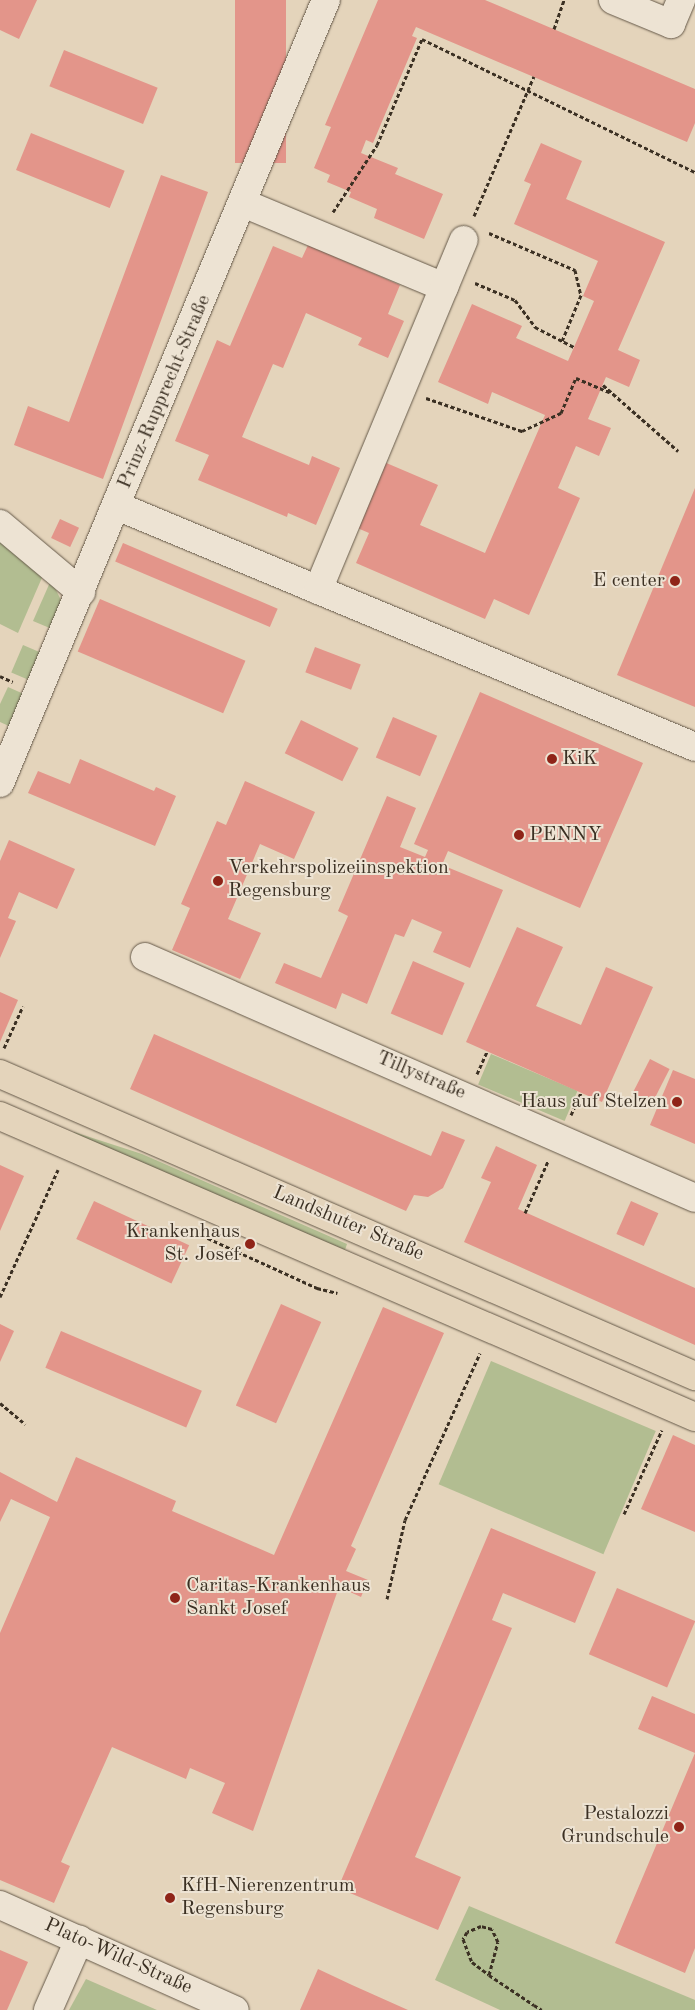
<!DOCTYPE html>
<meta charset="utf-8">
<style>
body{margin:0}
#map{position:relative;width:695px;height:2010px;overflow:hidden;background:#e4d4bb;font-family:"Old Standard TT",serif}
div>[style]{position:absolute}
.green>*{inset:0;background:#b2bd91;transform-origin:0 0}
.building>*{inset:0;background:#e3958a;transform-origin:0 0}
.path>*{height:3px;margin-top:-1.5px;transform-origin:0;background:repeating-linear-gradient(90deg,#3b3023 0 4px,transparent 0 6.5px)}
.roads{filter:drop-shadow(0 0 1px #655949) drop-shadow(0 0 1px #655949)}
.minor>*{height:28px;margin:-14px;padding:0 14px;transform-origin:14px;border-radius:14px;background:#ede3d3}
.major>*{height:28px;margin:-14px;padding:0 14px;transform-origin:14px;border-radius:14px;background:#e4d4bb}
.dots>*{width:14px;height:14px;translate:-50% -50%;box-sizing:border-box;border:2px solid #ede3d3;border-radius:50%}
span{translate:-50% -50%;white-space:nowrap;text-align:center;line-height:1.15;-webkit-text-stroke:4px #ede3d3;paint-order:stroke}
.street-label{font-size:20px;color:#3b3023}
.poi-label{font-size:20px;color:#3b3023}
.right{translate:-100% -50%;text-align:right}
.left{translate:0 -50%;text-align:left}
</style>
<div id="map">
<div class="green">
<i style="clip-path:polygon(0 537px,44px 573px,18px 633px,0 624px)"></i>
<i style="clip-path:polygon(51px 580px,63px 604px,52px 629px,33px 621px)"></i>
<i style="left:23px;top:645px;width:21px;height:30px;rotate:23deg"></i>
<i style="clip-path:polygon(8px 687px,26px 695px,11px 727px,0 722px,0 704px)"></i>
<i style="left:491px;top:1054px;width:94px;height:33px;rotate:23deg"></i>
<i style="clip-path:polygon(74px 1132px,142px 1154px,347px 1244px,345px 1250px,73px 1135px)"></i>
<i style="left:491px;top:1361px;width:179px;height:134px;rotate:23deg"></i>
<i style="clip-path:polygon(469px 1906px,695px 2000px,695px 2010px,500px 2010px,435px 1980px)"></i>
<i style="clip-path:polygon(86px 1979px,157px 2010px,69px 2010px)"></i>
</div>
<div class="building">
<i style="clip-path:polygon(0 0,37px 0,19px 39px,0 30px)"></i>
<i style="left:235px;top:0;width:51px;height:163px"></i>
<i style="clip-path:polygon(378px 0,485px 0,695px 89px,695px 123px,687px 142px,416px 27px,412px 36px,417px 38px,373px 143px,366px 140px,361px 153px,398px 168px,395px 174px,443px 194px,424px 239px,374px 218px,377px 209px,349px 197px,351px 192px,327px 182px,330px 175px,314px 168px,331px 127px,325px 125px)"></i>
<i style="left:64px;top:50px;width:101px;height:39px;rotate:22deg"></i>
<i style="left:31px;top:133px;width:101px;height:40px;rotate:22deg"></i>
<i style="clip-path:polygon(541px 143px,582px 161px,566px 199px,665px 242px,618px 350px,640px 360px,629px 387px,606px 377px,588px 419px,611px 428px,599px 456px,576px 446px,558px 488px,580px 498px,529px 615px,494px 599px,485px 619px,356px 563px,369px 533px,355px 527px,384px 462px,438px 485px,420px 525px,485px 553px,545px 415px,492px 392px,488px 404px,438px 382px,472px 304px,522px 326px,516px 338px,568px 361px,594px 301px,583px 296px,598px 261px,514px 224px,531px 184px,524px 181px)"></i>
<i style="clip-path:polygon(161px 175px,208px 192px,103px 479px,14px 445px,28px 406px,69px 422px)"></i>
<i style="clip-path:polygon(308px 245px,400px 285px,388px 314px,404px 321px,388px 358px,358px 345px,362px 338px,306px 313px,283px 368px,273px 364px,242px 437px,309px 465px,312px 456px,340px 468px,316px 525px,288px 513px,287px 517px,198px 480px,209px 455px,175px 441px,217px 340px,230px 346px,273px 246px,302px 258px)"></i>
<i style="clip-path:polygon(695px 488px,695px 707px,617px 675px)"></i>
<i style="left:60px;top:519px;width:21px;height:21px;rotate:25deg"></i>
<i style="left:123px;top:543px;width:168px;height:20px;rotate:23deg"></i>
<i style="left:100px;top:599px;width:158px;height:57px;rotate:23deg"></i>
<i style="left:315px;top:647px;width:49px;height:27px;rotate:21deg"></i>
<i style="clip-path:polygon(480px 692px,643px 763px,580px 908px,448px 851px,442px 865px,503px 890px,470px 968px,433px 952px,442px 932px,412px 919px,404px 937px,395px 934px,367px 1004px,342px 993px,336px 1009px,275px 983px,284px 963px,321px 978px,348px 916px,338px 911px,387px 796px,416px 808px,400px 847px,425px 857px,428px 850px,414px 844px)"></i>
<i style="left:393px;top:717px;width:48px;height:44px;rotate:23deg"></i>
<i style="left:301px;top:720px;width:64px;height:37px;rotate:26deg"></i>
<i style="clip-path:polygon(80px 759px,154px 791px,156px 787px,176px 796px,155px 846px,28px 793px,38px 771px,70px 784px)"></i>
<i style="clip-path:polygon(245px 781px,315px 812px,294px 859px,260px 844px,228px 919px,261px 933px,240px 979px,172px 950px,190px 908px,181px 904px,217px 821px,226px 825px)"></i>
<i style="clip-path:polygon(9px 840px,75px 869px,57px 909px,19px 892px,8px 918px,16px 921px,0 958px,0 861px)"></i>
<i style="clip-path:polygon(517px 927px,563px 947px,536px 1006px,581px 1025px,606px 967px,653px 987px,602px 1102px,466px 1042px)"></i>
<i style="left:413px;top:961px;width:56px;height:57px;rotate:23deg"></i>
<i style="clip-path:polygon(0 992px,18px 1000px,0 1042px)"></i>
<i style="clip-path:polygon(154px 1034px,431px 1156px,442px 1131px,465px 1140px,443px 1188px,428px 1197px,414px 1195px,406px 1211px,130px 1089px)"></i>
<i style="left:650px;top:1059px;width:22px;height:39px;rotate:27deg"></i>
<i style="clip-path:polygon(673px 1070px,695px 1079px,695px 1144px,650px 1125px)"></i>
<i style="clip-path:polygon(496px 1146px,537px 1165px,518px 1209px,695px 1288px,695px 1345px,464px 1242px,491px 1182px,481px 1178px)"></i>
<i style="clip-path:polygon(0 1165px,24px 1176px,0 1231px)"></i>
<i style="left:94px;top:1201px;width:105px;height:42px;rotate:25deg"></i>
<i style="left:631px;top:1201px;width:30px;height:36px;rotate:24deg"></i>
<i style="left:281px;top:1304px;width:44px;height:111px;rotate:24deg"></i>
<i style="clip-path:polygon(383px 1307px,444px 1333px,351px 1546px,356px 1549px,346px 1571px,368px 1580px,361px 1597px,339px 1587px,253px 1831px,212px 1813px,225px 1783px,190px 1768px,186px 1779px,112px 1747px,61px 1862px,70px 1866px,54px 1903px,0 1880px,0 1633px,50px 1517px,11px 1499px,0 1522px,0 1472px,57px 1502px,76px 1457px,176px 1501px,172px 1511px,274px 1555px)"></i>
<i style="clip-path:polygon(0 1324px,14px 1331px,0 1362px)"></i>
<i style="left:61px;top:1331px;width:153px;height:40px;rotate:23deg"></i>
<i style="clip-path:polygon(673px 1435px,695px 1445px,695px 1532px,641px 1509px)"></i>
<i style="clip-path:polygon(491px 1528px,596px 1572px,575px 1623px,503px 1593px,492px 1620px,512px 1628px,415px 1857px,461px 1877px,438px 1930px,338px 1888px)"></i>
<i style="left:617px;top:1588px;width:85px;height:72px;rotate:23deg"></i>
<i style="clip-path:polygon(652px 1696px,695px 1714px,695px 1948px,685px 1973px,615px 1943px,695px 1753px,638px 1729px)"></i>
<i style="clip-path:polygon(0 1950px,28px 1962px,7px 2010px,0 2010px)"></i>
<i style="clip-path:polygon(318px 1969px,352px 1985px,408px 2010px,300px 2010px)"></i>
</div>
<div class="path">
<i style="left:554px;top:29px;width:31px;rotate:-71deg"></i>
<i style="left:333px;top:212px;width:80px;rotate:-56.7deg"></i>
<i style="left:377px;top:145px;width:115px;rotate:-67deg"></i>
<i style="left:422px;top:39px;width:304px;rotate:26deg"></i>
<i style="left:474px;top:216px;width:152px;rotate:-66.8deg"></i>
<i style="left:489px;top:233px;width:94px;rotate:23.3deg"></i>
<i style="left:575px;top:270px;width:26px;rotate:77deg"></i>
<i style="left:581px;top:295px;width:50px;rotate:112.4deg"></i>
<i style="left:475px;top:283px;width:43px;rotate:23deg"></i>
<i style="left:515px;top:300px;width:34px;rotate:53deg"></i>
<i style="left:535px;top:327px;width:44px;rotate:27.1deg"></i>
<i style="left:603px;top:385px;width:100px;rotate:41.3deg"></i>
<i style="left:426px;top:398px;width:102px;rotate:19deg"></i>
<i style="left:522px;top:431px;width:43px;rotate:-24.8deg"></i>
<i style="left:561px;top:413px;width:38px;rotate:-67deg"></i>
<i style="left:576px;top:378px;width:38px;rotate:23deg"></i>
<i style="left:0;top:676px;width:14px;rotate:25deg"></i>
<i style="left:4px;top:1048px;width:46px;rotate:-65.7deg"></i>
<i style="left:477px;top:1074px;width:24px;rotate:-66deg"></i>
<i style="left:571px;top:1115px;width:24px;rotate:-66deg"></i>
<i style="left:525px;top:1213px;width:57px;rotate:-66.1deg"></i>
<i style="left:190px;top:1230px;width:140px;rotate:24.5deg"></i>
<i style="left:317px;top:1288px;width:21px;rotate:14deg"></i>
<i style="left:0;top:1297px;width:140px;rotate:-65.5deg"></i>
<i style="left:0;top:1403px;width:33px;rotate:40deg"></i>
<i style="left:624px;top:1514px;width:92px;rotate:-65.7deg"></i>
<i style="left:387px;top:1599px;width:81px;rotate:-77.2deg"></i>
<i style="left:405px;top:1520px;width:183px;rotate:-65.8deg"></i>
<i style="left:489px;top:1975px;width:34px;rotate:-75deg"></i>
<i style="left:498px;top:1942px;width:14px;rotate:-115deg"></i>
<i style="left:492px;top:1929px;width:11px;rotate:-165deg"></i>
<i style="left:481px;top:1926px;width:15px;rotate:157deg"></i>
<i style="left:467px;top:1932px;width:8px;rotate:120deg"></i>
<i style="left:463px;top:1939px;width:25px;rotate:69deg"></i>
<i style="left:472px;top:1962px;width:21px;rotate:37deg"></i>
<i style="left:489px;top:1975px;width:54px;rotate:33.7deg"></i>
<i style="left:534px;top:2005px;width:9px;rotate:32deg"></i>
</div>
<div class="roads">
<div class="minor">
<i style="left:613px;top:0;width:63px;rotate:22.5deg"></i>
<i style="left:671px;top:24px;width:26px;rotate:-67deg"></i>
<i style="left:243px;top:203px;width:218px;rotate:22.7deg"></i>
<i style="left:117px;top:506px;width:626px;rotate:22.63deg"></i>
<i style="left:0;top:524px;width:106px;rotate:40deg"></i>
<i style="left:318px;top:590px;width:379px;rotate:-67.4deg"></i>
<i style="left:0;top:783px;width:848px;rotate:-67.4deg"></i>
<i style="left:145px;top:957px;width:600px;rotate:23.66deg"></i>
<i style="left:0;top:1905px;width:257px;rotate:24.1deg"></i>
<i style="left:48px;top:2010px;width:77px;rotate:-66.1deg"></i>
</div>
<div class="major">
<i style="left:0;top:1074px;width:758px;rotate:23.49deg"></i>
<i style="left:0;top:1116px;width:757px;rotate:23.42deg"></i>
</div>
</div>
<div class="dots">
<i style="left:675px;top:581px;background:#8f2418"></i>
<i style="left:552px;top:759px;background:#8f2418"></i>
<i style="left:519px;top:835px;background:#8f2418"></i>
<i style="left:218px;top:881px;background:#8f2418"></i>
<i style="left:677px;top:1102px;background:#8f2418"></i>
<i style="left:250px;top:1244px;background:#8f2418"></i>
<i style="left:175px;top:1598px;background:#8f2418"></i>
<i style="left:679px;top:1827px;background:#8f2418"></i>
<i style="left:170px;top:1898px;background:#8f2418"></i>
</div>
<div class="street-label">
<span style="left:165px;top:392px;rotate:-67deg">Prinz-Rupprecht-Straße</span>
<span style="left:421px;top:1076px;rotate:23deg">Tillystraße</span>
<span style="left:348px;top:1224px;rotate:23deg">Landshuter Straße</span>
<span style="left:118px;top:1957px;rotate:24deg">Plato-Wild-Straße</span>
</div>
<div class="poi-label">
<span class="right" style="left:665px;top:581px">E center</span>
<span class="left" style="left:562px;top:759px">KiK</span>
<span class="left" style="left:529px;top:835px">PENNY</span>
<span class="left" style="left:228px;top:880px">Verkehrspolizeiinspektion<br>Regensburg</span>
<span class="right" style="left:667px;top:1102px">Haus auf Stelzen</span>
<span class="right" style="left:240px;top:1244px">Krankenhaus<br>St. Josef</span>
<span class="left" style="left:186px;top:1598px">Caritas-Krankenhaus<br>Sankt Josef</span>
<span class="right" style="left:669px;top:1826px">Pestalozzi<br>Grundschule</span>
<span class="left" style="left:181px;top:1898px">KfH-Nierenzentrum<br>Regensburg</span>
</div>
</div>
